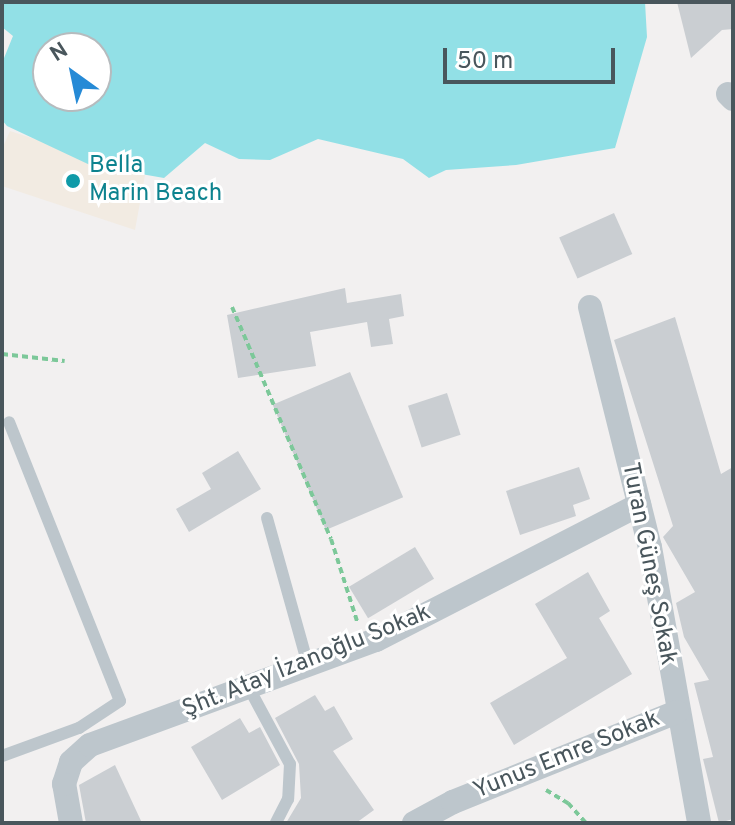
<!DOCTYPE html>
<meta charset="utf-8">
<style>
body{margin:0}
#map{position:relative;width:735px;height:825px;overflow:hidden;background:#f2f0f0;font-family:Overpass,sans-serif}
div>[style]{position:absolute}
.sand>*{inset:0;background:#f2ebe2}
.water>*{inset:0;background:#92e0e6}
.building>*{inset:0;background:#caced2;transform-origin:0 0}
.path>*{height:4px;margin-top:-2px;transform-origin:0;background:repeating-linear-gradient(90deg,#7cc899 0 6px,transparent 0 10px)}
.lane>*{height:12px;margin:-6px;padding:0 6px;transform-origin:6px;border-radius:6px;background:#bdc6cc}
.street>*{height:24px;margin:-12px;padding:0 12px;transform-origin:12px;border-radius:12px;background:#bdc6cc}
.dots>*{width:22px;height:22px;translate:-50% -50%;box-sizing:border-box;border:4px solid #fff;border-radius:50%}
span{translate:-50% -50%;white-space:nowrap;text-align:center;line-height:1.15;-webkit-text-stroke:6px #fff;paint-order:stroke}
.culture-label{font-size:24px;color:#0d838f}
.left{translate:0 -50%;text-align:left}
.street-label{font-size:24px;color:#49565c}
.frame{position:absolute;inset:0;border:4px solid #49565c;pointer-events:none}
.north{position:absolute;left:32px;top:32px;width:80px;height:80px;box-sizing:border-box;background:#fff;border:2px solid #b6bbbe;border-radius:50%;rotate:327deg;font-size:22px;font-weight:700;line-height:32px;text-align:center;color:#49565c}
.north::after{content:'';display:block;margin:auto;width:28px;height:36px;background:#268ad6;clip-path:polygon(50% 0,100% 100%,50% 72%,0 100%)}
.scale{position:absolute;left:443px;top:48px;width:172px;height:36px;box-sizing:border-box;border:4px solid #49565c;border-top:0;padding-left:10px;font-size:24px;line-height:28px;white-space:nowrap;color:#49565c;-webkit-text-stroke:6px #fff;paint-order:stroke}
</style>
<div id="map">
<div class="sand">
<i style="clip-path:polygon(10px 131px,145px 175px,135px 230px,2px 186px,2px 149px)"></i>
</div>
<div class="water">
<i style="clip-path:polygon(evenodd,2px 2px,645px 2px,647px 37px,615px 148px,516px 165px,446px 170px,429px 178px,403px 159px,318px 139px,270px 160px,239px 159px,205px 143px,164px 178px,90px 165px,7px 126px,2px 120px,2px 63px,13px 36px,2px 27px,2px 2px,48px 48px,96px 48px,96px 96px,48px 96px,48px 48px)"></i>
</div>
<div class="building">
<i style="clip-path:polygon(677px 2px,733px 2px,733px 29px,722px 30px,691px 58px)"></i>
<i style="left:614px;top:213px;width:45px;height:60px;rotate:66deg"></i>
<i style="clip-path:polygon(345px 288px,347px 303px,401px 294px,404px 316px,389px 319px,393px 344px,371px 347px,367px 322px,310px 332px,316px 366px,238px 378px,227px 315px)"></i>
<i style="clip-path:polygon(675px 317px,721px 474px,733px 467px,733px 819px,719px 823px,703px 759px,713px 757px,694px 683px,709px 680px,684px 637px,676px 603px,695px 592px,663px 537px,673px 526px,614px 340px)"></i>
<i style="left:350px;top:372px;width:136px;height:84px;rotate:67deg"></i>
<i style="left:447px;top:393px;width:44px;height:41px;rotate:72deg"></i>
<i style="clip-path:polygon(238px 451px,261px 489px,189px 532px,176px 509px,211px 489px,202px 473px)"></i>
<i style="clip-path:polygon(579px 467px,590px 499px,573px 505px,576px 516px,520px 535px,506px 491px)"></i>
<i style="left:415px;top:547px;width:37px;height:77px;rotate:59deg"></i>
<i style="clip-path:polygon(588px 572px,610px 611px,599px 618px,632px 674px,514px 745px,490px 703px,567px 658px,535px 604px)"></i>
<i style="clip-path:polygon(315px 695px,325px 711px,334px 706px,353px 739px,333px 751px,374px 810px,356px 823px,286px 823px,301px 798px,299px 764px,275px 718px)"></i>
<i style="clip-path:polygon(240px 718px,249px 733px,260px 727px,280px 765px,222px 800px,191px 747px)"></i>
<i style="clip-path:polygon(115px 765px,142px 823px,86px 823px,79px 785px)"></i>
</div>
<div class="path">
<i style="left:232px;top:307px;width:252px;rotate:66.9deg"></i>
<i style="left:331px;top:539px;width:89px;rotate:72.4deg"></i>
<i style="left:2px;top:354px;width:63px;rotate:6.3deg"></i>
<i style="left:546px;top:790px;width:26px;rotate:31deg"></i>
<i style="left:568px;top:803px;width:27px;rotate:48deg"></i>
</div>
<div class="lane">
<i style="left:267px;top:518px;width:153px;rotate:74.4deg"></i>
<i style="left:249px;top:688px;width:86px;rotate:61.7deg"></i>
<i style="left:290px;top:764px;width:35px;rotate:93deg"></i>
<i style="left:288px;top:799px;width:27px;rotate:117deg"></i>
<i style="left:2px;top:756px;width:82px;rotate:-20deg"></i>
<i style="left:79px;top:728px;width:49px;rotate:-33.4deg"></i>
<i style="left:120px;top:701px;width:300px;rotate:-111.7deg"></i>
</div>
<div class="street">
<i style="left:728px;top:94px;width:7px;rotate:45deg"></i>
<i style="left:590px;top:307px;width:247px;rotate:76deg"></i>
<i style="left:650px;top:547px;width:280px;rotate:79.9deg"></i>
<i style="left:71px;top:823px;width:40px;rotate:-100deg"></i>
<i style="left:64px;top:784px;width:23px;rotate:-72deg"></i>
<i style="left:71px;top:762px;width:25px;rotate:-42deg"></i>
<i style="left:90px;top:745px;width:305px;rotate:-20.2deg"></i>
<i style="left:376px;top:640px;width:296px;rotate:-27.2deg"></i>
<i style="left:414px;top:823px;width:44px;rotate:-28.3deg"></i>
<i style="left:453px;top:802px;width:241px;rotate:-21.9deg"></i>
</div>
<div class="dots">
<i style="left:73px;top:181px;background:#0f9aa8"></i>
</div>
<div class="culture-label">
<span class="left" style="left:89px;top:181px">Bella<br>Marin Beach</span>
</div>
<div class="street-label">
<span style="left:648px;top:564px;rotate:79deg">Turan Güneş Sokak</span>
<span style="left:307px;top:662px;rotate:-22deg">Şht. Atay İzanoğlu Sokak</span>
<span style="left:567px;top:756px;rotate:-22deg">Yunus Emre Sokak</span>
</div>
<div class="frame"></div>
<div class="north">N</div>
<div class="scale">50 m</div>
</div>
